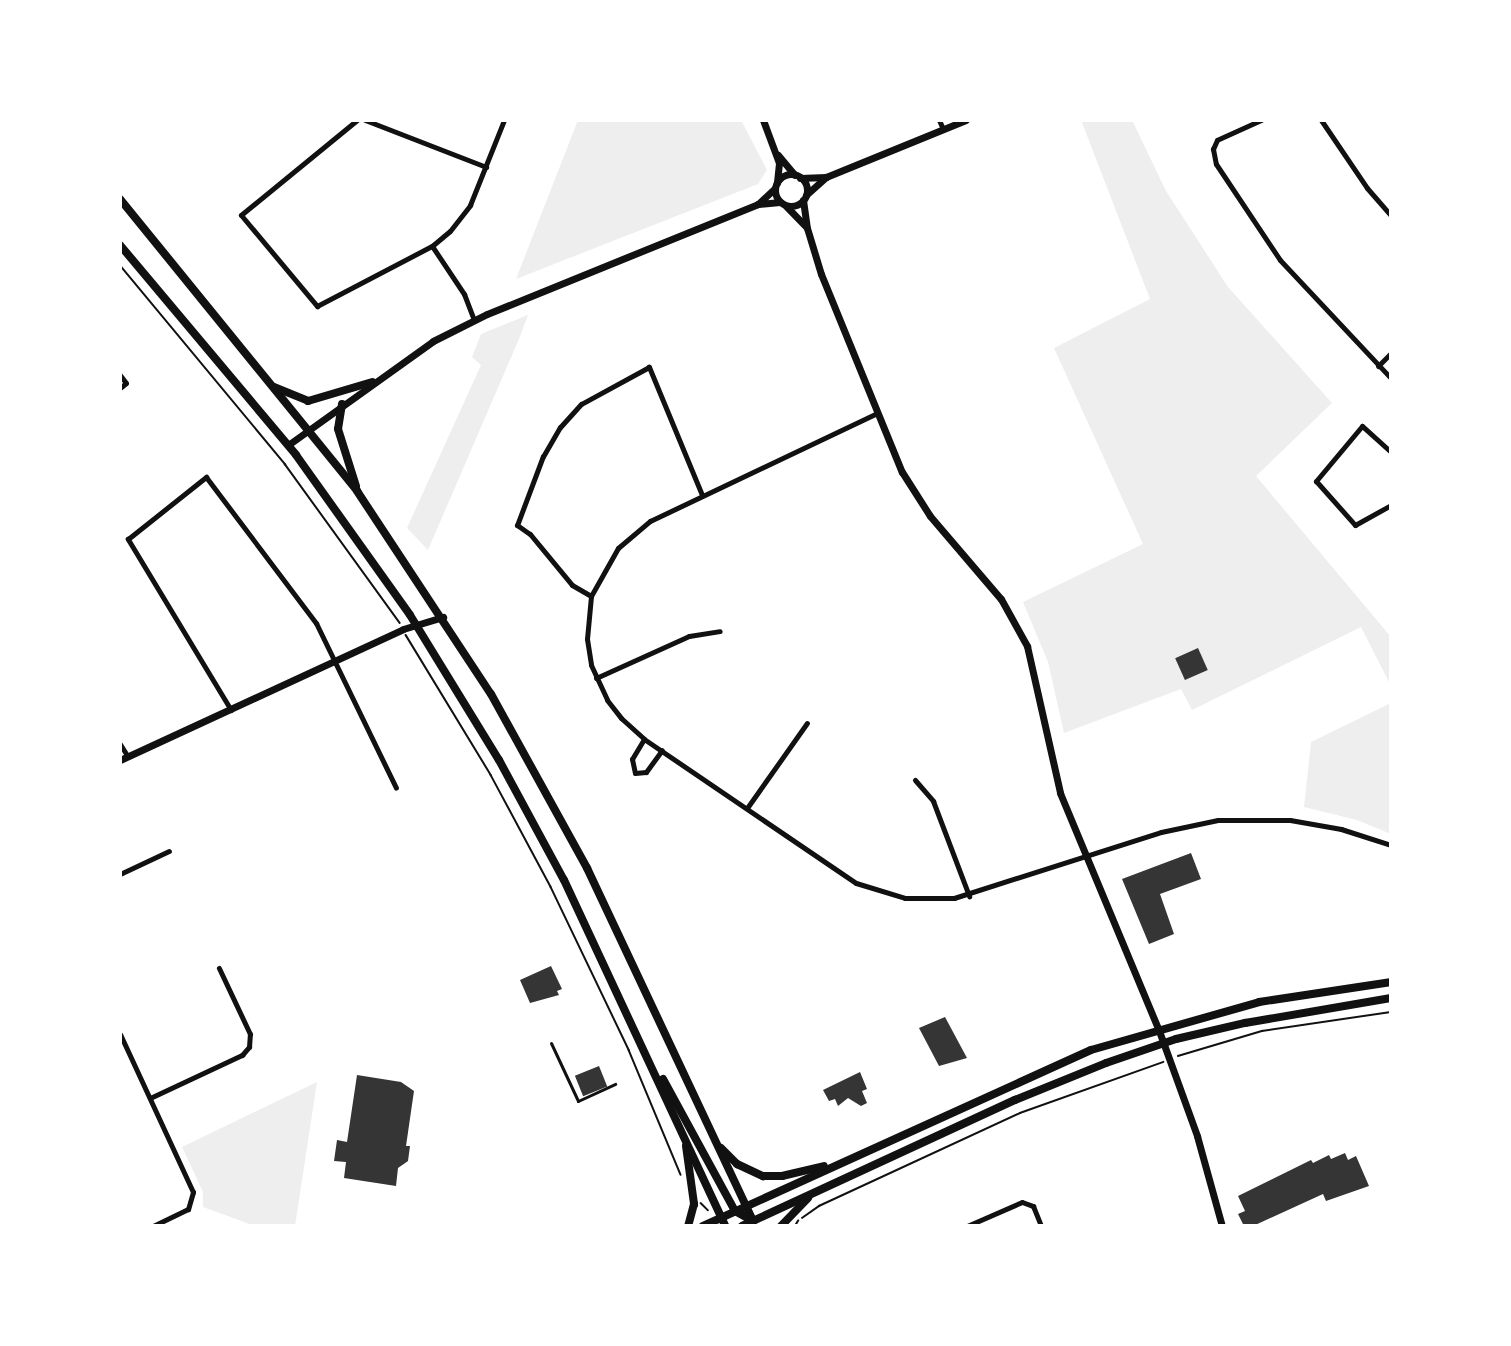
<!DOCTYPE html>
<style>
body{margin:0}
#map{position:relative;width:1511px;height:1346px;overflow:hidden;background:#fff;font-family:"Source Sans 3",sans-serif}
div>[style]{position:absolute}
.green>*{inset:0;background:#eee}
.building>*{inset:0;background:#353535;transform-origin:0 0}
.path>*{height:1.5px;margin:-0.75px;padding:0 0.75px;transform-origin:0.75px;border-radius:0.75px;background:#111}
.service>*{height:3px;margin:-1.5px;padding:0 1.5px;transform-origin:1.5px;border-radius:1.5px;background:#111}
.minor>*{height:5px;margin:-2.5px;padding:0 2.5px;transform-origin:2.5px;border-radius:2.5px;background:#111}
.tertiary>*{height:7px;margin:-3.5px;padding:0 3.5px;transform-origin:3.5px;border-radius:3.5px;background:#111}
.tertiary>.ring{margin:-3.5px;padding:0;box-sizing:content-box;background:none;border:7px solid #111;border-radius:50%}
.secondary>*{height:8px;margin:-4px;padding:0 4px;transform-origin:4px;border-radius:4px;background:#111}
span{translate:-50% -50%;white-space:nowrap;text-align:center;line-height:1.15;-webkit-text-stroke:6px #fff;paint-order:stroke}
.frame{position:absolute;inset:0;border:122px solid #fff;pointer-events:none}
</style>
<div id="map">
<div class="green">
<i style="clip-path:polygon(578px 120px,741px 120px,767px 170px,758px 184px,516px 279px)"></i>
<i style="clip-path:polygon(1081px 120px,1132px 120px,1166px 191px,1228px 287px,1332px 403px,1256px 476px,1391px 637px,1391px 686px,1361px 627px,1192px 710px,1181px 689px,1064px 733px,1048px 662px,1023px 602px,1143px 544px,1054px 348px,1150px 299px)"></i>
<i style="clip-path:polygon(528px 315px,519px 339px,428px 550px,407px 528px,481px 365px,472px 357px,481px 334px)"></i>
<i style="clip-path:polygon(1391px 703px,1391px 834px,1357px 820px,1304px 807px,1311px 742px)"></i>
<i style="clip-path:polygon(317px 1082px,295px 1226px,255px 1226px,203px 1207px,203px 1192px,182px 1147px)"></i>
</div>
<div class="building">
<i style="left:1198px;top:648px;width:24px;height:25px;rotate:66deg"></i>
<i style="clip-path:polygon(1191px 853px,1201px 879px,1160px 894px,1174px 934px,1149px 944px,1122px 879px)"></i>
<i style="clip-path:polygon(551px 966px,562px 989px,557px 991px,559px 995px,530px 1003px,520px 980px)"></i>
<i style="clip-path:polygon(945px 1017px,967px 1058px,939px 1066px,919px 1028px)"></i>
<i style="left:599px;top:1066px;width:22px;height:26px;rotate:68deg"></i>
<i style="clip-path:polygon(860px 1072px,867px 1089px,862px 1091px,867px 1103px,861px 1106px,848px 1098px,838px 1106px,835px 1099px,829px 1101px,823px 1090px)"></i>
<i style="clip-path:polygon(357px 1075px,401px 1082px,414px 1091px,406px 1146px,410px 1146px,408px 1161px,398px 1168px,396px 1186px,344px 1178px,346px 1162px,334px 1161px,337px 1140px,347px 1142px)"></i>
<i style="clip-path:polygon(1345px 1153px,1348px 1160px,1356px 1156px,1369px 1186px,1326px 1201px,1323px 1194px,1253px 1226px,1244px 1226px,1238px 1214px,1245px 1211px,1238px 1196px,1311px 1160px,1313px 1163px,1329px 1155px,1331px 1159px)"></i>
</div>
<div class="path">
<i style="left:120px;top:265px;width:259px;rotate:50.3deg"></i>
<i style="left:285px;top:464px;width:196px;rotate:54.1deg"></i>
<i style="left:406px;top:635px;width:164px;rotate:58.7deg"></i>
<i style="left:491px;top:775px;width:127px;rotate:61.8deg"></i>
<i style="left:551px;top:887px;width:181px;rotate:64.4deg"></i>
<i style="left:629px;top:1050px;width:135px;rotate:67.4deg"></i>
<i style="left:1178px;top:1056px;width:88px;rotate:-16.6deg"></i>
<i style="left:1262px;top:1031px;width:130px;rotate:-8.4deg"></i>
<i style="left:701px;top:1203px;width:10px;rotate:45deg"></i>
<i style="left:802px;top:1218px;width:21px;rotate:-35deg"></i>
<i style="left:819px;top:1206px;width:221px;rotate:-24.8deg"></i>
<i style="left:1020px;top:1113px;width:152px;rotate:-19.6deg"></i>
<i style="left:795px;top:1226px;width:6px;rotate:-59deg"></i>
</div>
<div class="service">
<i style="left:551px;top:1043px;width:64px;rotate:65deg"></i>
<i style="left:578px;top:1101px;width:41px;rotate:-24.7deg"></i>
</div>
<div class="minor">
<i style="left:357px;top:120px;width:150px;rotate:140.7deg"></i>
<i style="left:241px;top:215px;width:119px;rotate:50.1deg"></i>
<i style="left:317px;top:306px;width:130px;rotate:-27.6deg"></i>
<i style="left:432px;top:246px;width:23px;rotate:-40deg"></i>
<i style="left:450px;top:231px;width:33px;rotate:-52deg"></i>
<i style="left:470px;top:205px;width:92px;rotate:-68.2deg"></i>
<i style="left:365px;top:120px;width:130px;rotate:21.2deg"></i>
<i style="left:939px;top:120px;width:10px;rotate:66deg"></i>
<i style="left:1261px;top:120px;width:48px;rotate:155.6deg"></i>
<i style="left:1217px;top:140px;width:10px;rotate:114deg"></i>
<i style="left:1213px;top:149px;width:15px;rotate:79deg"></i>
<i style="left:1216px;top:164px;width:115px;rotate:56.3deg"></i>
<i style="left:1280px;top:260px;width:162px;rotate:46.8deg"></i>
<i style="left:1321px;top:120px;width:82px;rotate:55.9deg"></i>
<i style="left:1367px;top:188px;width:37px;rotate:49deg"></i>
<i style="left:432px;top:246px;width:58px;rotate:56.3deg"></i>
<i style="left:464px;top:294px;width:28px;rotate:69deg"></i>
<i style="left:1378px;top:366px;width:18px;rotate:-45deg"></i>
<i style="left:120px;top:375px;width:10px;rotate:53deg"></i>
<i style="left:126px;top:383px;width:8px;rotate:140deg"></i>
<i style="left:1391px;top:452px;width:39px;rotate:-138deg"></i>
<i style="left:1362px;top:426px;width:72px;rotate:129.9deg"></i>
<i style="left:1316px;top:481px;width:59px;rotate:48.4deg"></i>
<i style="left:1355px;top:525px;width:41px;rotate:-29.1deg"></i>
<i style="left:702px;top:495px;width:139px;rotate:-112.5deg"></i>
<i style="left:649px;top:367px;width:77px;rotate:151.4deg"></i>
<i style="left:581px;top:404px;width:31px;rotate:132deg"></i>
<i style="left:560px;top:427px;width:34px;rotate:120deg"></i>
<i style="left:543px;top:456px;width:74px;rotate:110.6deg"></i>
<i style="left:517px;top:525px;width:16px;rotate:35deg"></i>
<i style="left:530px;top:534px;width:66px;rotate:50.5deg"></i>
<i style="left:572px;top:585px;width:22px;rotate:30deg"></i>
<i style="left:591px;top:596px;width:43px;rotate:95.3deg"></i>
<i style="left:587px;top:639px;width:26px;rotate:81deg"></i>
<i style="left:591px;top:665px;width:38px;rotate:65deg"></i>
<i style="left:607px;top:700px;width:23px;rotate:52deg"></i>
<i style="left:621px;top:718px;width:31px;rotate:42deg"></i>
<i style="left:644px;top:739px;width:256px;rotate:34.2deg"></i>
<i style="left:856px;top:883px;width:51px;rotate:17deg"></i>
<i style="left:905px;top:898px;width:49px"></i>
<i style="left:954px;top:898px;width:217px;rotate:-17.7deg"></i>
<i style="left:1161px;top:832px;width:58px;rotate:-11.9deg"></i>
<i style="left:1218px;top:820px;width:72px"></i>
<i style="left:1290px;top:820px;width:52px;rotate:10deg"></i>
<i style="left:1341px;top:829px;width:52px;rotate:17.7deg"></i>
<i style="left:591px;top:596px;width:55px;rotate:-60.6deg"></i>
<i style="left:618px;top:548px;width:42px;rotate:-40.2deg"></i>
<i style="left:650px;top:521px;width:251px;rotate:-25.4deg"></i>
<i style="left:596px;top:678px;width:102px;rotate:-24.3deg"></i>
<i style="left:689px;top:636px;width:31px;rotate:-9deg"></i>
<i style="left:231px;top:710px;width:200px;rotate:-121.1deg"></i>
<i style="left:128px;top:539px;width:100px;rotate:-38.5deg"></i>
<i style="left:206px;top:477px;width:183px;rotate:53deg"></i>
<i style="left:316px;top:623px;width:183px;rotate:64.1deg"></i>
<i style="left:644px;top:739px;width:23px;rotate:121deg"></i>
<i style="left:632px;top:759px;width:14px;rotate:78deg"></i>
<i style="left:635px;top:773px;width:11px;rotate:-5deg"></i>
<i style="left:646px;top:772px;width:27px;rotate:-54deg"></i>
<i style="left:120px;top:744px;width:15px;rotate:58deg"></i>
<i style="left:915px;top:780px;width:28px;rotate:49deg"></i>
<i style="left:933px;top:801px;width:102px;rotate:69.2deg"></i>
<i style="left:747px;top:808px;width:104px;rotate:-54.8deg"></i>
<i style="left:120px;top:874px;width:54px;rotate:-25.1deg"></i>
<i style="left:120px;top:1034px;width:174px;rotate:65.2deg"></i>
<i style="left:193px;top:1192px;width:18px;rotate:106deg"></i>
<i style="left:188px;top:1209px;width:39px;rotate:154deg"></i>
<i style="left:150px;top:1098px;width:102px;rotate:-25.1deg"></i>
<i style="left:242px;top:1055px;width:11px;rotate:-49deg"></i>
<i style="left:249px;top:1047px;width:13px;rotate:-86deg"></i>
<i style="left:250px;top:1034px;width:73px;rotate:-115.2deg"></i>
<i style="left:967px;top:1226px;width:60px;rotate:-23.6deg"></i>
<i style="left:1022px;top:1202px;width:12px;rotate:20deg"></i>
<i style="left:1033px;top:1206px;width:22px;rotate:68deg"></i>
</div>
<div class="tertiary">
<i style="left:763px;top:120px;width:46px;rotate:69.6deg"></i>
<i style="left:779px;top:163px;width:20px;rotate:96deg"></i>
<i style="left:778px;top:155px;width:26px;rotate:50deg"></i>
<i class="ring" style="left:775px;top:174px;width:25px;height:25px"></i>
<i style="left:800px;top:178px;width:26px;rotate:-2deg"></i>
<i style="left:826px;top:177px;width:151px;rotate:-22.2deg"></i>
<i style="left:806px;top:195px;width:27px;rotate:-42deg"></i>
<i style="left:803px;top:200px;width:28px;rotate:82deg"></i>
<i style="left:807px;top:228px;width:48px;rotate:73.1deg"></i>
<i style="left:821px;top:274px;width:214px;rotate:67.8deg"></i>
<i style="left:902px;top:472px;width:52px;rotate:57.5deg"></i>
<i style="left:930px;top:516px;width:109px;rotate:49.5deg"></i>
<i style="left:1001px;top:599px;width:54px;rotate:61deg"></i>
<i style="left:1027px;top:646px;width:151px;rotate:77.3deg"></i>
<i style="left:1060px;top:793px;width:255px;rotate:67.4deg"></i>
<i style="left:1158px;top:1028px;width:115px;rotate:70.1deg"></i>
<i style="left:1197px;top:1136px;width:93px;rotate:74.5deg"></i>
<i style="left:758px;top:204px;width:22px;rotate:-5deg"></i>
<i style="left:786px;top:206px;width:28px;rotate:46deg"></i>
<i style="left:288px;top:445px;width:178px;rotate:-35.6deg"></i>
<i style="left:433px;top:341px;width:60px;rotate:-26.6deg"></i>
<i style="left:487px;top:314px;width:292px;rotate:-22.1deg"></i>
<i style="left:758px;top:204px;width:23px;rotate:-43deg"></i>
<i style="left:120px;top:760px;width:312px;rotate:-24.8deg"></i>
<i style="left:403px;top:629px;width:42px;rotate:-16.7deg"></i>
</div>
<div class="secondary">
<i style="left:120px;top:199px;width:376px;rotate:50.9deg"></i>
<i style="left:357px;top:491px;width:243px;rotate:56.6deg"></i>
<i style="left:491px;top:694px;width:199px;rotate:61.1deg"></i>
<i style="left:587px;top:868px;width:390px;rotate:64.8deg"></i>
<i style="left:120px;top:245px;width:274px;rotate:50deg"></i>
<i style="left:296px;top:455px;width:196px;rotate:54.5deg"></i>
<i style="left:410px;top:615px;width:170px;rotate:58.5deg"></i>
<i style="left:499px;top:760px;width:136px;rotate:61.6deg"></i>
<i style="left:564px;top:880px;width:382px;rotate:65deg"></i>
<i style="left:274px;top:387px;width:37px;rotate:22deg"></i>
<i style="left:308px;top:401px;width:67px;rotate:-16.5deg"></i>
<i style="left:342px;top:404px;width:25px;rotate:99deg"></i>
<i style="left:338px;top:429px;width:60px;rotate:72.5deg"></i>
<i style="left:663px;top:1079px;width:150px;rotate:61.4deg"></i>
<i style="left:735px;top:1211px;width:21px;rotate:29deg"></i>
<i style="left:686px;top:1146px;width:59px;rotate:82.1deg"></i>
<i style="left:694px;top:1204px;width:23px;rotate:105deg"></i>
<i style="left:721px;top:1148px;width:23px;rotate:45deg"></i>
<i style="left:737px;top:1164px;width:29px;rotate:25deg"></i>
<i style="left:763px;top:1176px;width:19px"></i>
<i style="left:782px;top:1176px;width:43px;rotate:-13.4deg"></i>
<i style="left:703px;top:1226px;width:426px;rotate:-24.4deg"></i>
<i style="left:1091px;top:1050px;width:175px;rotate:-15.9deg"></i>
<i style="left:1259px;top:1002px;width:134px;rotate:-8.6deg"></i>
<i style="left:742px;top:1226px;width:301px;rotate:-24.8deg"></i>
<i style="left:1015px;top:1100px;width:98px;rotate:-22.1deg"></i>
<i style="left:1106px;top:1063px;width:74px;rotate:-18.9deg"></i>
<i style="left:1176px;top:1039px;width:71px;rotate:-13.1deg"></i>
<i style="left:1245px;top:1023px;width:148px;rotate:-9.7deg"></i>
<i style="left:781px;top:1226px;width:39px;rotate:-46deg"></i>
</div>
<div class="frame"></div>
</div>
